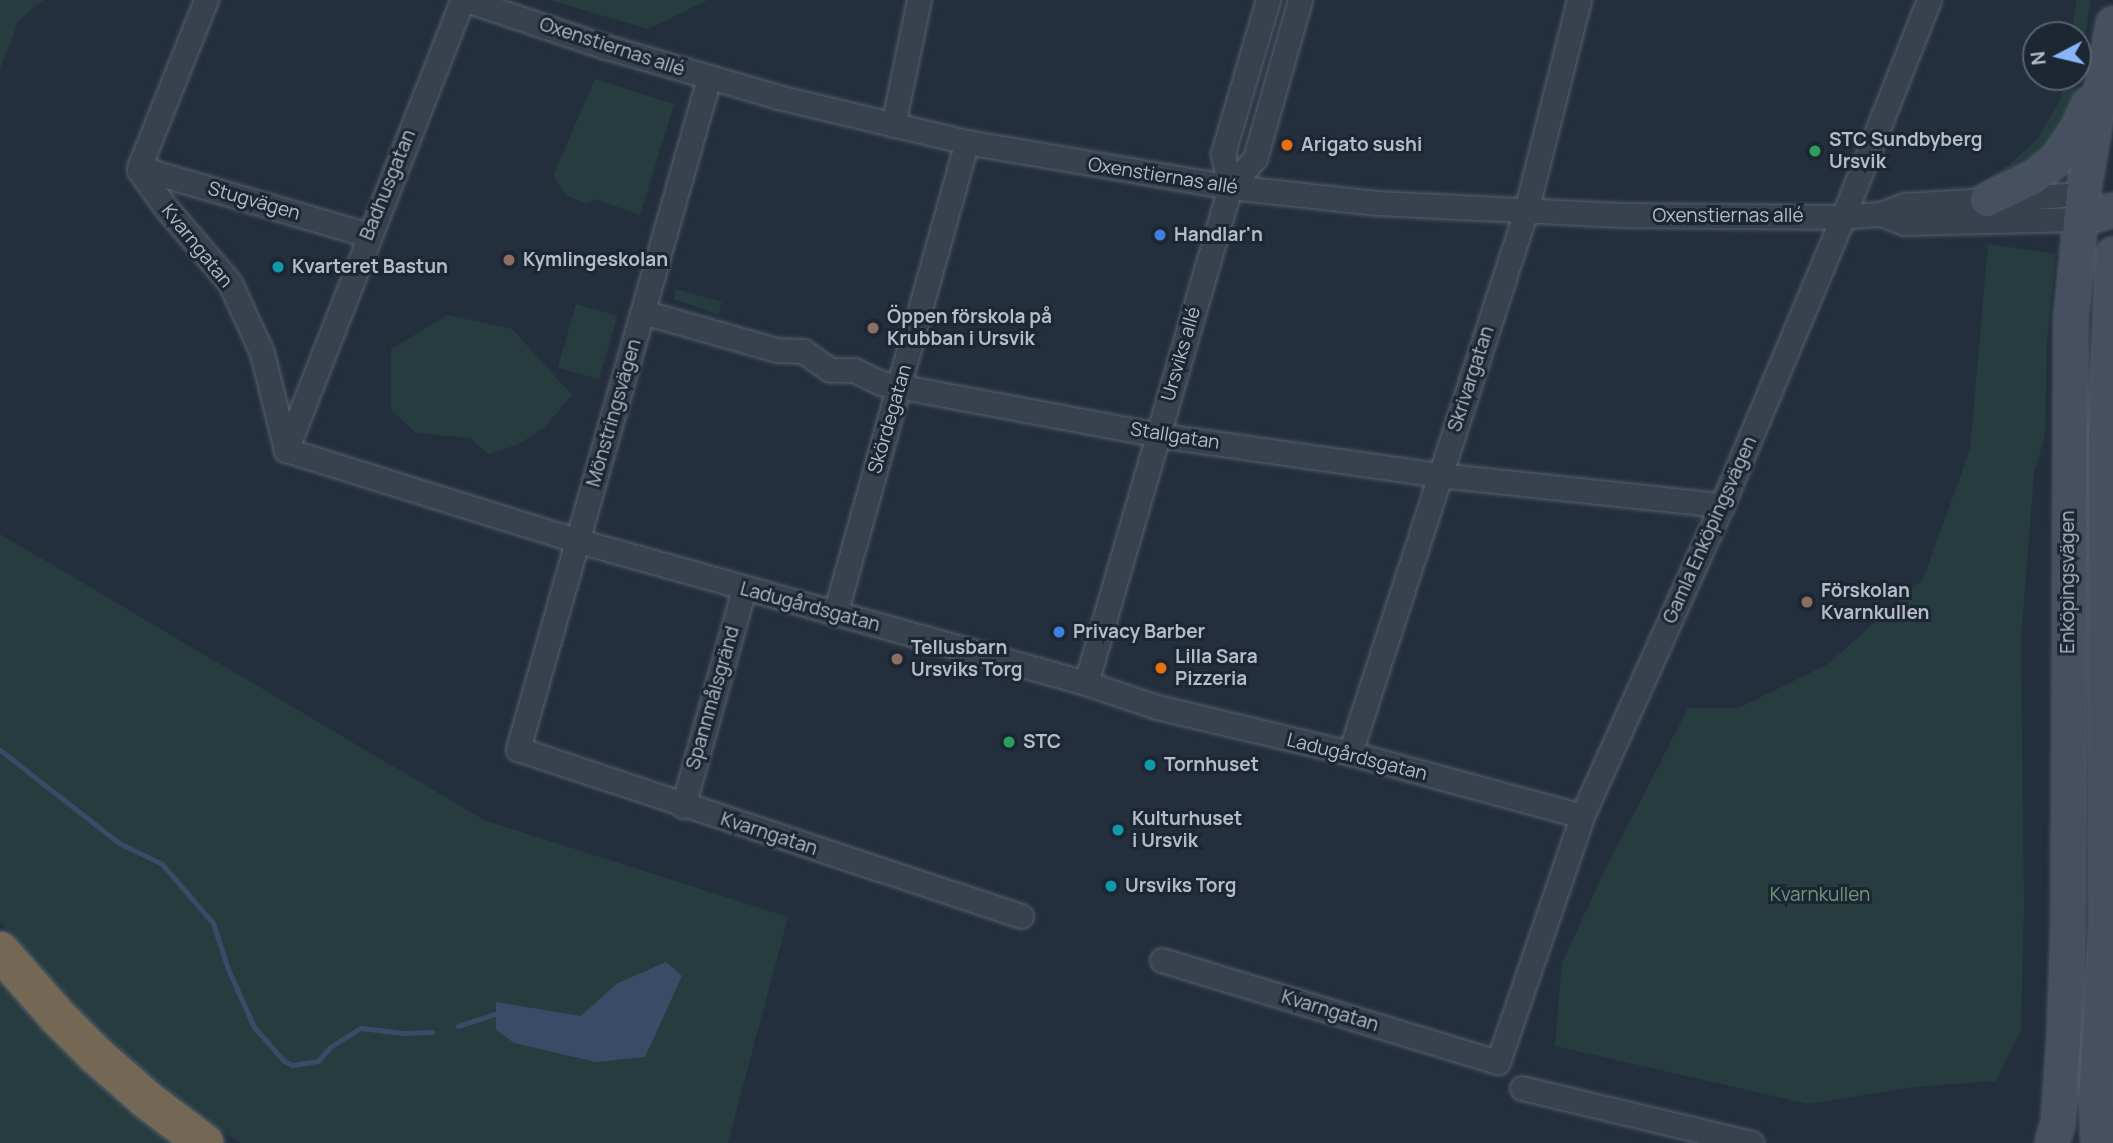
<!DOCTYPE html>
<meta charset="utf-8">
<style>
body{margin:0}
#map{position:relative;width:2113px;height:1143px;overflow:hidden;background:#242f3e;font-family:Manrope,sans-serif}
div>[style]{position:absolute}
.green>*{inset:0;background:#263c3f;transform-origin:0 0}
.water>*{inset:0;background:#394c67}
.stream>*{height:5px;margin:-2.5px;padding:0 2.5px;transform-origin:2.5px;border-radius:2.5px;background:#394c67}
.roads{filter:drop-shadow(0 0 2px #565f6c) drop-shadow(0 0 2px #565f6c)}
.street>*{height:23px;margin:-11.5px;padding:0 11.5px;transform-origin:11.5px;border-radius:11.5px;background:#38414e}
.secondary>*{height:32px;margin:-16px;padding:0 16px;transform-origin:16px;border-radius:16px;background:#465061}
.highway>*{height:38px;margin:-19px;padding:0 19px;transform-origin:19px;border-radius:19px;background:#746855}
.dots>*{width:19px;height:19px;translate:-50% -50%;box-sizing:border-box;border:4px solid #1d2633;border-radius:50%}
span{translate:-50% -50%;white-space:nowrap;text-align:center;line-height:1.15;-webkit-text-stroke:6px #1d2633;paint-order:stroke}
.street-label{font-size:19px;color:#b4bcc9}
.poi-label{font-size:19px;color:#b4bcc9;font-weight:700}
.left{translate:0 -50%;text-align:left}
.park-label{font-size:19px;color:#6b9a76}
.north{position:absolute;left:2022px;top:21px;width:70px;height:70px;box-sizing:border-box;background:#1d2633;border:2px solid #59626f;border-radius:50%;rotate:263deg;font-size:19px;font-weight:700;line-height:28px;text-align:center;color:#b4bcc9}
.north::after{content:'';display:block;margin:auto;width:24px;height:32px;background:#8ab4f8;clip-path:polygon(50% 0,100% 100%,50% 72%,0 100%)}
</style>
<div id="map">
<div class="green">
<i style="clip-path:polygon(0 0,44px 0,19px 20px,0 69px)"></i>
<i style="clip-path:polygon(550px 0,708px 0,648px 29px)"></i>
<i style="clip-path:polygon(2077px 0,2091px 0,2078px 71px,2078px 35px,2071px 35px)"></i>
<i style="clip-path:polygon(2064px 77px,2077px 77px,2071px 106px,2058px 136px,2020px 171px,1982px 189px,1982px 182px,2009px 165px,2037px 139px,2060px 101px)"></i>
<i style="clip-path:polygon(595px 79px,674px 104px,640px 215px,595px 199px,587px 204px,566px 195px,553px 176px)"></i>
<i style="clip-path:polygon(1988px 244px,2056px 254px,2047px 340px,2045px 435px,2034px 473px,2021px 639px,2024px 906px,2021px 1030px,1996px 1081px,1913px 1087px,1808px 1104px,1555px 1046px,1562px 963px,1604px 872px,1688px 708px,1739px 708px,1828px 664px,1923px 579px,1970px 450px)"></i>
<i style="clip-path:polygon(676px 289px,722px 302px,718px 315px,674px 299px)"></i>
<i style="left:576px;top:304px;width:43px;height:66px;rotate:16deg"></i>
<i style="clip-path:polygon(447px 315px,512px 329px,572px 395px,545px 427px,517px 445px,488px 454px,470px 438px,416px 433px,391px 410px,391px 349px)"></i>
<i style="clip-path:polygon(0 534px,484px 820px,788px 917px,728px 1143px,241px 1143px,216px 1128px,144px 1071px,64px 996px,0 922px)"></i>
<i style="clip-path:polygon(0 970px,181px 1143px,0 1143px)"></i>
</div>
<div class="water">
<i style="clip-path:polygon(666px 962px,682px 976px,645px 1057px,596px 1062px,514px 1043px,496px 1030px,496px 1002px,581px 1016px,616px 984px)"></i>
</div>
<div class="stream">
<i style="left:0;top:750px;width:151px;rotate:38deg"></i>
<i style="left:119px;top:843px;width:48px;rotate:26deg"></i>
<i style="left:162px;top:864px;width:78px;rotate:49.2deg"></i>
<i style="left:213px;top:923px;width:48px;rotate:71.9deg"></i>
<i style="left:228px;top:969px;width:64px;rotate:65.9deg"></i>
<i style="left:254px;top:1027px;width:45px;rotate:48.6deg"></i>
<i style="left:284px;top:1061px;width:9px;rotate:27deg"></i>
<i style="left:292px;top:1065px;width:26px;rotate:-9deg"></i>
<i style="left:318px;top:1061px;width:18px;rotate:-49deg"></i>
<i style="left:330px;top:1047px;width:36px;rotate:-32deg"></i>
<i style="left:361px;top:1028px;width:43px;rotate:6.6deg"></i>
<i style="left:404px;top:1033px;width:28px;rotate:-2deg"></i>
<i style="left:458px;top:1026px;width:39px;rotate:-18deg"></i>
</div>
<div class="roads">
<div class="street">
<i style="left:466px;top:0;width:145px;rotate:18.6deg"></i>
<i style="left:603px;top:46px;width:182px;rotate:16.2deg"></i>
<i style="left:778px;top:97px;width:194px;rotate:13.4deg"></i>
<i style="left:967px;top:142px;width:267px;rotate:9.7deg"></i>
<i style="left:1230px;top:187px;width:148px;rotate:6.2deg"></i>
<i style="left:1377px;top:203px;width:244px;rotate:2.8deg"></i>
<i style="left:1621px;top:215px;width:222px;rotate:0.5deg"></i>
<i style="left:1843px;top:217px;width:38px;rotate:-5deg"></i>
<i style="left:1881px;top:214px;width:25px;rotate:-21deg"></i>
<i style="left:1904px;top:205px;width:179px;rotate:-3.5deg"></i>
<i style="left:709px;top:78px;width:698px;rotate:105.89deg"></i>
<i style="left:518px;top:749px;width:530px;rotate:18.37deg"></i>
<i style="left:893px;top:125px;width:128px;rotate:-78.3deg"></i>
<i style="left:140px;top:165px;width:5px;rotate:101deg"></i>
<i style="left:139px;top:170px;width:47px;rotate:54.6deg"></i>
<i style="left:166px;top:208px;width:99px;rotate:49.5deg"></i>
<i style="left:230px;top:283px;width:77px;rotate:65.4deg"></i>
<i style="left:262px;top:353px;width:100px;rotate:76.1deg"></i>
<i style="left:140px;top:165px;width:15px;rotate:28deg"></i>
<i style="left:153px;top:172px;width:224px;rotate:16.3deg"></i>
<i style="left:140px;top:165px;width:178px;rotate:-68.2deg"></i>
<i style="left:1230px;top:187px;width:35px;rotate:-102deg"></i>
<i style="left:1223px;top:153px;width:159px;rotate:-73.6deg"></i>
<i style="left:1881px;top:214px;width:25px;rotate:21deg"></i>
<i style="left:1904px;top:223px;width:176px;rotate:-1.3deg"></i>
<i style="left:643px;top:312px;width:138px;rotate:15.9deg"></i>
<i style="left:776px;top:350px;width:27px;rotate:2deg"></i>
<i style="left:803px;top:351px;width:33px;rotate:35deg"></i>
<i style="left:830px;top:370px;width:24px"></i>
<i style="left:854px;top:370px;width:30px;rotate:26deg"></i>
<i style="left:881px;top:383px;width:282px;rotate:10.6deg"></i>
<i style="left:1158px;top:435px;width:284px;rotate:8.1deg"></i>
<i style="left:1439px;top:475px;width:285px;rotate:6.1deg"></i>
<i style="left:286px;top:450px;width:307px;rotate:17.3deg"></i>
<i style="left:579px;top:541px;width:527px;rotate:15.65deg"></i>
<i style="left:1086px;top:683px;width:75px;rotate:18.7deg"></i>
<i style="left:1157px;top:707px;width:198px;rotate:13.4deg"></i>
<i style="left:1350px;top:753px;width:240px;rotate:15.2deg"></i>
<i style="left:286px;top:450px;width:483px;rotate:-68.6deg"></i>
<i style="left:835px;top:614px;width:490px;rotate:-74.4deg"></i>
<i style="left:1086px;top:683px;width:516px;rotate:-73.81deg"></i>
<i style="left:1230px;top:187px;width:38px;rotate:-49deg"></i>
<i style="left:1255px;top:158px;width:164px;rotate:-74.1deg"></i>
<i style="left:1350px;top:753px;width:570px;rotate:-72.01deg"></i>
<i style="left:1526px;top:211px;width:218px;rotate:-75.9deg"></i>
<i style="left:683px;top:806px;width:225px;rotate:-74.3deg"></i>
<i style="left:1162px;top:960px;width:351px;rotate:16.9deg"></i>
<i style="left:1498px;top:1062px;width:260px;rotate:-71.1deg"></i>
<i style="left:1582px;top:816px;width:354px;rotate:-65.8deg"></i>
<i style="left:1727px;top:493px;width:299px;rotate:-67.2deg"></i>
<i style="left:1843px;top:217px;width:233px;rotate:-68.4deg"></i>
<i style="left:1522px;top:1088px;width:236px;rotate:13.5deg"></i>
</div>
<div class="secondary">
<i style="left:1987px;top:200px;width:51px;rotate:-25.6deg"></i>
<i style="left:2033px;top:178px;width:31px;rotate:-38deg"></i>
<i style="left:2057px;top:159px;width:37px;rotate:-56deg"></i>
<i style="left:2078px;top:128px;width:27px;rotate:-66deg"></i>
<i style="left:2080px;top:219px;width:34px;rotate:-15deg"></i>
<i style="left:2052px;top:1143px;width:21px;rotate:-73deg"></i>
<i style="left:2058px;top:1123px;width:84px;rotate:-85.9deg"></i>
<i style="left:2064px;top:1039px;width:112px;rotate:-88deg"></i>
<i style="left:2068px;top:927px;width:610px;rotate:-89.72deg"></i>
<i style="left:2071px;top:317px;width:124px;rotate:-84.4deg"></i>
<i style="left:2083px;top:194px;width:173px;rotate:-80deg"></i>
<i style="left:2098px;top:1143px;width:58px;rotate:-92deg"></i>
<i style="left:2096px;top:1085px;width:160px;rotate:-86.4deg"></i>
<i style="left:2106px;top:925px;width:487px;rotate:-90.1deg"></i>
<i style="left:2105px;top:438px;width:184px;rotate:-87.5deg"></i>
</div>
<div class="highway">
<i style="left:0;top:951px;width:88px;rotate:48.7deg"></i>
<i style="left:58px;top:1017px;width:54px;rotate:45deg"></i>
<i style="left:96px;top:1055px;width:67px;rotate:41.3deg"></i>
<i style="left:146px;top:1099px;width:73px;rotate:37.2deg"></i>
</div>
</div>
<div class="dots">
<i style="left:1287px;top:145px;background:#e8710a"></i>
<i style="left:1815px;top:151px;background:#2e9e5b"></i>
<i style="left:1160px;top:235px;background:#3f7fe0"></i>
<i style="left:509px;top:260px;background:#8d6e63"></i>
<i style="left:278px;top:267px;background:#0f9aa8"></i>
<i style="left:873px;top:328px;background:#8d6e63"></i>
<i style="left:1807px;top:602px;background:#8d6e63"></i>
<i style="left:1059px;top:632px;background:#3f7fe0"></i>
<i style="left:897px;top:659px;background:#8d6e63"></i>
<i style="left:1161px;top:668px;background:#e8710a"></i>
<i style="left:1009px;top:742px;background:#2e9e5b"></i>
<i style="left:1150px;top:765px;background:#0f9aa8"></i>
<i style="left:1118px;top:830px;background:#0f9aa8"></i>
<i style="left:1111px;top:886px;background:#0f9aa8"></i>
</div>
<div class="street-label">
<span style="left:612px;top:47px;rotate:18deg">Oxenstiernas allé</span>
<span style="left:1163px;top:176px;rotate:9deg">Oxenstiernas allé</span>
<span style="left:388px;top:185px;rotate:-68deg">Badhusgatan</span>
<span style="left:254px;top:201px;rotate:16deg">Stugvägen</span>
<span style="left:1728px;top:216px">Oxenstiernas allé</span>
<span style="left:197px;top:246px;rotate:51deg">Kvarngatan</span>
<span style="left:1181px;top:354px;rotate:-74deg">Ursviks allé</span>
<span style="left:1471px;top:379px;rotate:-72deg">Skrivargatan</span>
<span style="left:614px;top:413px;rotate:-74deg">Mönstringsvägen</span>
<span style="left:890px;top:419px;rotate:-74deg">Skördegatan</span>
<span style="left:1175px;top:436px;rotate:9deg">Stallgatan</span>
<span style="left:1710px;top:530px;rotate:-66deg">Gamla Enköpingsvägen</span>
<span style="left:2068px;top:582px;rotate:-90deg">Enköpingsvägen</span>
<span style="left:810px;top:607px;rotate:15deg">Ladugårdsgatan</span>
<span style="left:713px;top:698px;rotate:-74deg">Spannmålsgränd</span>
<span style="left:1357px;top:757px;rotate:14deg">Ladugårdsgatan</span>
<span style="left:769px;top:834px;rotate:18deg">Kvarngatan</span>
<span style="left:1330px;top:1011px;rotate:17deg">Kvarngatan</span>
</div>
<div class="poi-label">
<span class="left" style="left:1829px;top:151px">STC Sundbyberg<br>Ursvik</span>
<span class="left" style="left:1301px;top:145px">Arigato sushi</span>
<span class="left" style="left:1174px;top:235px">Handlar'n</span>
<span class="left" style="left:523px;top:260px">Kymlingeskolan</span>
<span class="left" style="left:292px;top:267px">Kvarteret Bastun</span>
<span class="left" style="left:887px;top:328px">Öppen förskola på<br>Krubban i Ursvik</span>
<span class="left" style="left:1821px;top:602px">Förskolan<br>Kvarnkullen</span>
<span class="left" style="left:1073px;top:632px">Privacy Barber</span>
<span class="left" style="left:911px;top:659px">Tellusbarn<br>Ursviks Torg</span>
<span class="left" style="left:1175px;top:668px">Lilla Sara<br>Pizzeria</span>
<span class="left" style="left:1023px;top:742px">STC</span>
<span class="left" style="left:1164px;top:765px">Tornhuset</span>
<span class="left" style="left:1132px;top:830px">Kulturhuset<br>i Ursvik</span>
<span class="left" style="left:1125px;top:886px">Ursviks Torg</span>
</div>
<div class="park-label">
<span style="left:1820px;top:895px">Kvarnkullen</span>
</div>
<div class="north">N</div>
</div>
